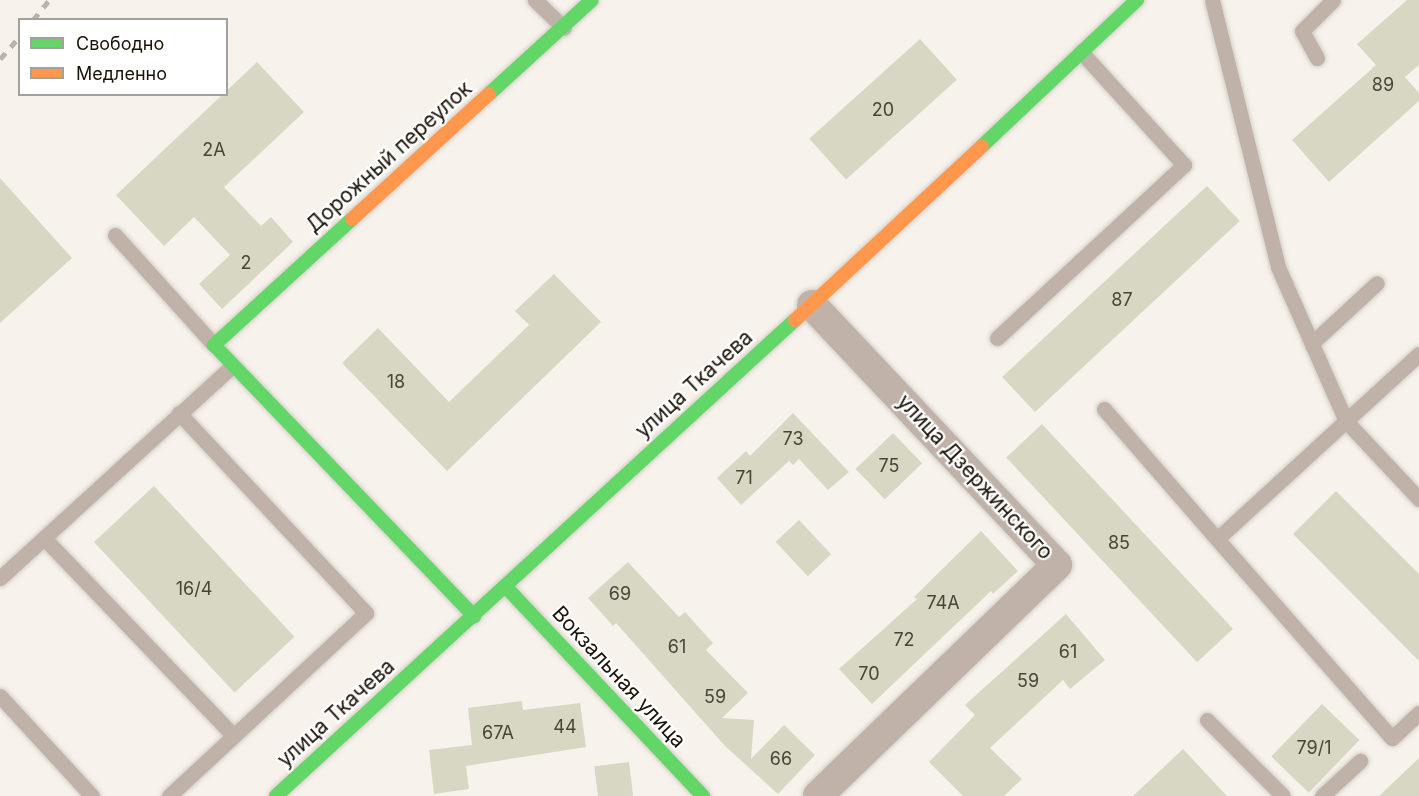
<!DOCTYPE html>
<meta charset="utf-8">
<style>
body{margin:0}
#map{position:relative;width:1419px;height:796px;overflow:hidden;background:#f7f3ec;font-family:Inter,sans-serif}
div>[style]{position:absolute}
.building>*{inset:0;background:#d8d7c4;transform-origin:0 0}
.roads{filter:drop-shadow(0 0 2px #d3cec8) drop-shadow(0 0 2px #d3cec8)}
.lane>*{height:15px;margin:-7.5px;padding:0 7.5px;transform-origin:7.5px;border-radius:7.5px;background:#c0b2a8}
.street>*{height:30px;margin:-15px;padding:0 15px;transform-origin:15px;border-radius:15px;background:#c0b2a8}
.fast>*{height:14px;margin:-7px;padding:0 7px;transform-origin:7px;border-radius:7px;background:#63d668}
.slow>*{height:14px;margin:-7px;padding:0 7px;transform-origin:7px;border-radius:7px;background:#ff974d}
.rail>*{height:4.5px;margin-top:-2.25px;transform-origin:0;background:repeating-linear-gradient(90deg,#bbb3ab 0 8px,transparent 0 16px)}
span{translate:-50% -50%;white-space:nowrap;text-align:center;line-height:1.15;-webkit-text-stroke:4.5px #fff;paint-order:stroke}
.number-label{font-size:18px;color:#4a4437}
.number-label span{-webkit-text-stroke-width:0}
.street-label{font-size:21px;color:#1a1308}
.legend{position:absolute;left:18px;top:18px;width:210px;height:78px;box-sizing:border-box;background:#fff;border:2px solid #a3a19c;margin:0;padding:8px 10px;list-style:none;font-size:18px;color:#1a1308}
.legend li{display:flex;align-items:center;gap:12px;height:30px}
.legend b{width:30px;border:2px solid #a3a19c}
</style>
<div id="map">
<div class="building">
<i style="clip-path:polygon(1407px 0,1419px 0,1419px 65px,1405px 77px,1419px 93px,1419px 101px,1329px 182px,1292px 140px,1376px 65px,1357px 44px)"></i>
<i style="left:920px;top:39px;width:55px;height:149px;rotate:48deg"></i>
<i style="clip-path:polygon(257px 62px,304px 112px,224px 187px,261px 226px,271px 217px,293px 242px,222px 309px,199px 284px,230px 255px,194px 217px,164px 246px,116px 195px)"></i>
<i style="clip-path:polygon(0 178px,72px 258px,0 323px)"></i>
<i style="left:1207px;top:186px;width:48px;height:280px;rotate:47deg"></i>
<i style="clip-path:polygon(554px 274px,601px 322px,447px 471px,342px 363px,378px 328px,449px 402px,529px 325px,515px 311px)"></i>
<i style="clip-path:polygon(793px 413px,849px 472px,828px 490px,799px 459px,793px 465px,789px 461px,741px 505px,717px 478px,746px 451px,750px 456px)"></i>
<i style="left:1042px;top:424px;width:280px;height:49px;rotate:47deg"></i>
<i style="left:893px;top:433px;width:42px;height:52px;rotate:46deg"></i>
<i style="left:154px;top:486px;width:206px;height:82px;rotate:47deg"></i>
<i style="clip-path:polygon(1336px 491px,1419px 574px,1419px 661px,1293px 534px)"></i>
<i style="left:799px;top:520px;width:47px;height:32px;rotate:47deg"></i>
<i style="clip-path:polygon(981px 531px,1018px 571px,993px 594px,991px 591px,872px 704px,839px 669px,917px 599px,914px 597px)"></i>
<i style="clip-path:polygon(628px 562px,679px 617px,685px 612px,713px 643px,706px 650px,748px 693px,722px 718px,754px 720px,751px 759px,784px 725px,815px 755px,778px 794px,725px 746px,616px 623px,613px 626px,588px 598px)"></i>
<i style="clip-path:polygon(1066px 614px,1105px 660px,1070px 689px,1063px 680px,990px 748px,1022px 779px,1004px 796px,963px 796px,929px 762px,975px 715px,965px 705px)"></i>
<i style="clip-path:polygon(522px 701px,523px 710px,580px 703px,586px 747px,466px 766px,469px 789px,434px 794px,429px 750px,472px 745px,468px 708px)"></i>
<i style="left:1322px;top:704px;width:52px;height:73px;rotate:44deg"></i>
<i style="clip-path:polygon(1183px 749px,1227px 796px,1133px 796px)"></i>
<i style="clip-path:polygon(1419px 758px,1419px 796px,1379px 796px)"></i>
<i style="left:629px;top:762px;width:34px;height:35px;rotate:83deg"></i>
</div>
<div class="roads">
<div class="lane">
<i style="left:535px;top:0;width:40px;rotate:44deg"></i>
<i style="left:1212px;top:0;width:275px;rotate:76.1deg"></i>
<i style="left:1278px;top:267px;width:168px;rotate:66.2deg"></i>
<i style="left:1346px;top:421px;width:107px;rotate:46.9deg"></i>
<i style="left:1317px;top:58px;width:31px;rotate:-119deg"></i>
<i style="left:1302px;top:31px;width:44px;rotate:-45deg"></i>
<i style="left:115px;top:235px;width:148px;rotate:48deg"></i>
<i style="left:997px;top:338px;width:255px;rotate:-42.8deg"></i>
<i style="left:1184px;top:165px;width:153px;rotate:-132.3deg"></i>
<i style="left:1312px;top:343px;width:88px;rotate:-42.7deg"></i>
<i style="left:1104px;top:409px;width:172px;rotate:49deg"></i>
<i style="left:1217px;top:539px;width:274px;rotate:-42.5deg"></i>
<i style="left:44px;top:538px;width:274px;rotate:46.2deg"></i>
<i style="left:1217px;top:539px;width:265px;rotate:48.7deg"></i>
<i style="left:1392px;top:738px;width:37px;rotate:-43deg"></i>
<i style="left:0;top:578px;width:314px;rotate:-42.4deg"></i>
<i style="left:0;top:696px;width:136px;rotate:47.4deg"></i>
<i style="left:1207px;top:720px;width:107px;rotate:45deg"></i>
<i style="left:169px;top:796px;width:269px;rotate:-42.9deg"></i>
<i style="left:366px;top:613px;width:274px;rotate:-133.1deg"></i>
<i style="left:1322px;top:796px;width:52px;rotate:-42.6deg"></i>
</div>
<div class="street">
<i style="left:812px;top:305px;width:357px;rotate:46.7deg"></i>
<i style="left:1057px;top:565px;width:332px;rotate:136deg"></i>
</div>
<div class="fast">
<i style="left:489px;top:94px;width:139px;rotate:-42.4deg"></i>
<i style="left:982px;top:146px;width:213px;rotate:-43.3deg"></i>
<i style="left:352px;top:219px;width:187px;rotate:137.6deg"></i>
<i style="left:214px;top:345px;width:376px;rotate:46.2deg"></i>
<i style="left:505px;top:586px;width:289px;rotate:46.7deg"></i>
<i style="left:276px;top:796px;width:704px;rotate:-42.53deg"></i>
</div>
<div class="slow">
<i style="left:352px;top:219px;width:185px;rotate:-42.4deg"></i>
<i style="left:795px;top:320px;width:255px;rotate:-42.9deg"></i>
</div>
</div>
<div class="rail">
<i style="left:33px;top:20px;width:26px;rotate:-51deg"></i>
<i style="left:0;top:59px;width:30px;rotate:-49deg"></i>
</div>
<div class="number-label">
<span style="left:1383px;top:85px">89</span>
<span style="left:883px;top:110px">20</span>
<span style="left:214px;top:150px">2А</span>
<span style="left:246px;top:263px">2</span>
<span style="left:1122px;top:300px">87</span>
<span style="left:396px;top:382px">18</span>
<span style="left:793px;top:439px">73</span>
<span style="left:889px;top:466px">75</span>
<span style="left:744px;top:478px">71</span>
<span style="left:1119px;top:543px">85</span>
<span style="left:194px;top:589px">16/4</span>
<span style="left:620px;top:594px">69</span>
<span style="left:943px;top:603px">74А</span>
<span style="left:904px;top:640px">72</span>
<span style="left:677px;top:647px">61</span>
<span style="left:1068px;top:652px">61</span>
<span style="left:869px;top:674px">70</span>
<span style="left:1028px;top:681px">59</span>
<span style="left:715px;top:697px">59</span>
<span style="left:565px;top:727px">44</span>
<span style="left:498px;top:733px">67А</span>
<span style="left:1314px;top:748px">79/1</span>
<span style="left:781px;top:759px">66</span>
</div>
<div class="street-label">
<span style="left:389px;top:157px;rotate:-42deg">Дорожный переулок</span>
<span style="left:694px;top:384px;rotate:-42deg">улица Ткачева</span>
<span style="left:975px;top:477px;rotate:47deg">улица Дзержинского</span>
<span style="left:619px;top:677px;rotate:47deg">Вокзальная улица</span>
<span style="left:336px;top:713px;rotate:-42deg">улица Ткачева</span>
</div>
<ul class="legend">
<li><b style="height:8px;background:#63d668"></b>Свободно</li>
<li><b style="height:8px;background:#ff974d"></b>Медленно</li>
</ul>
</div>
